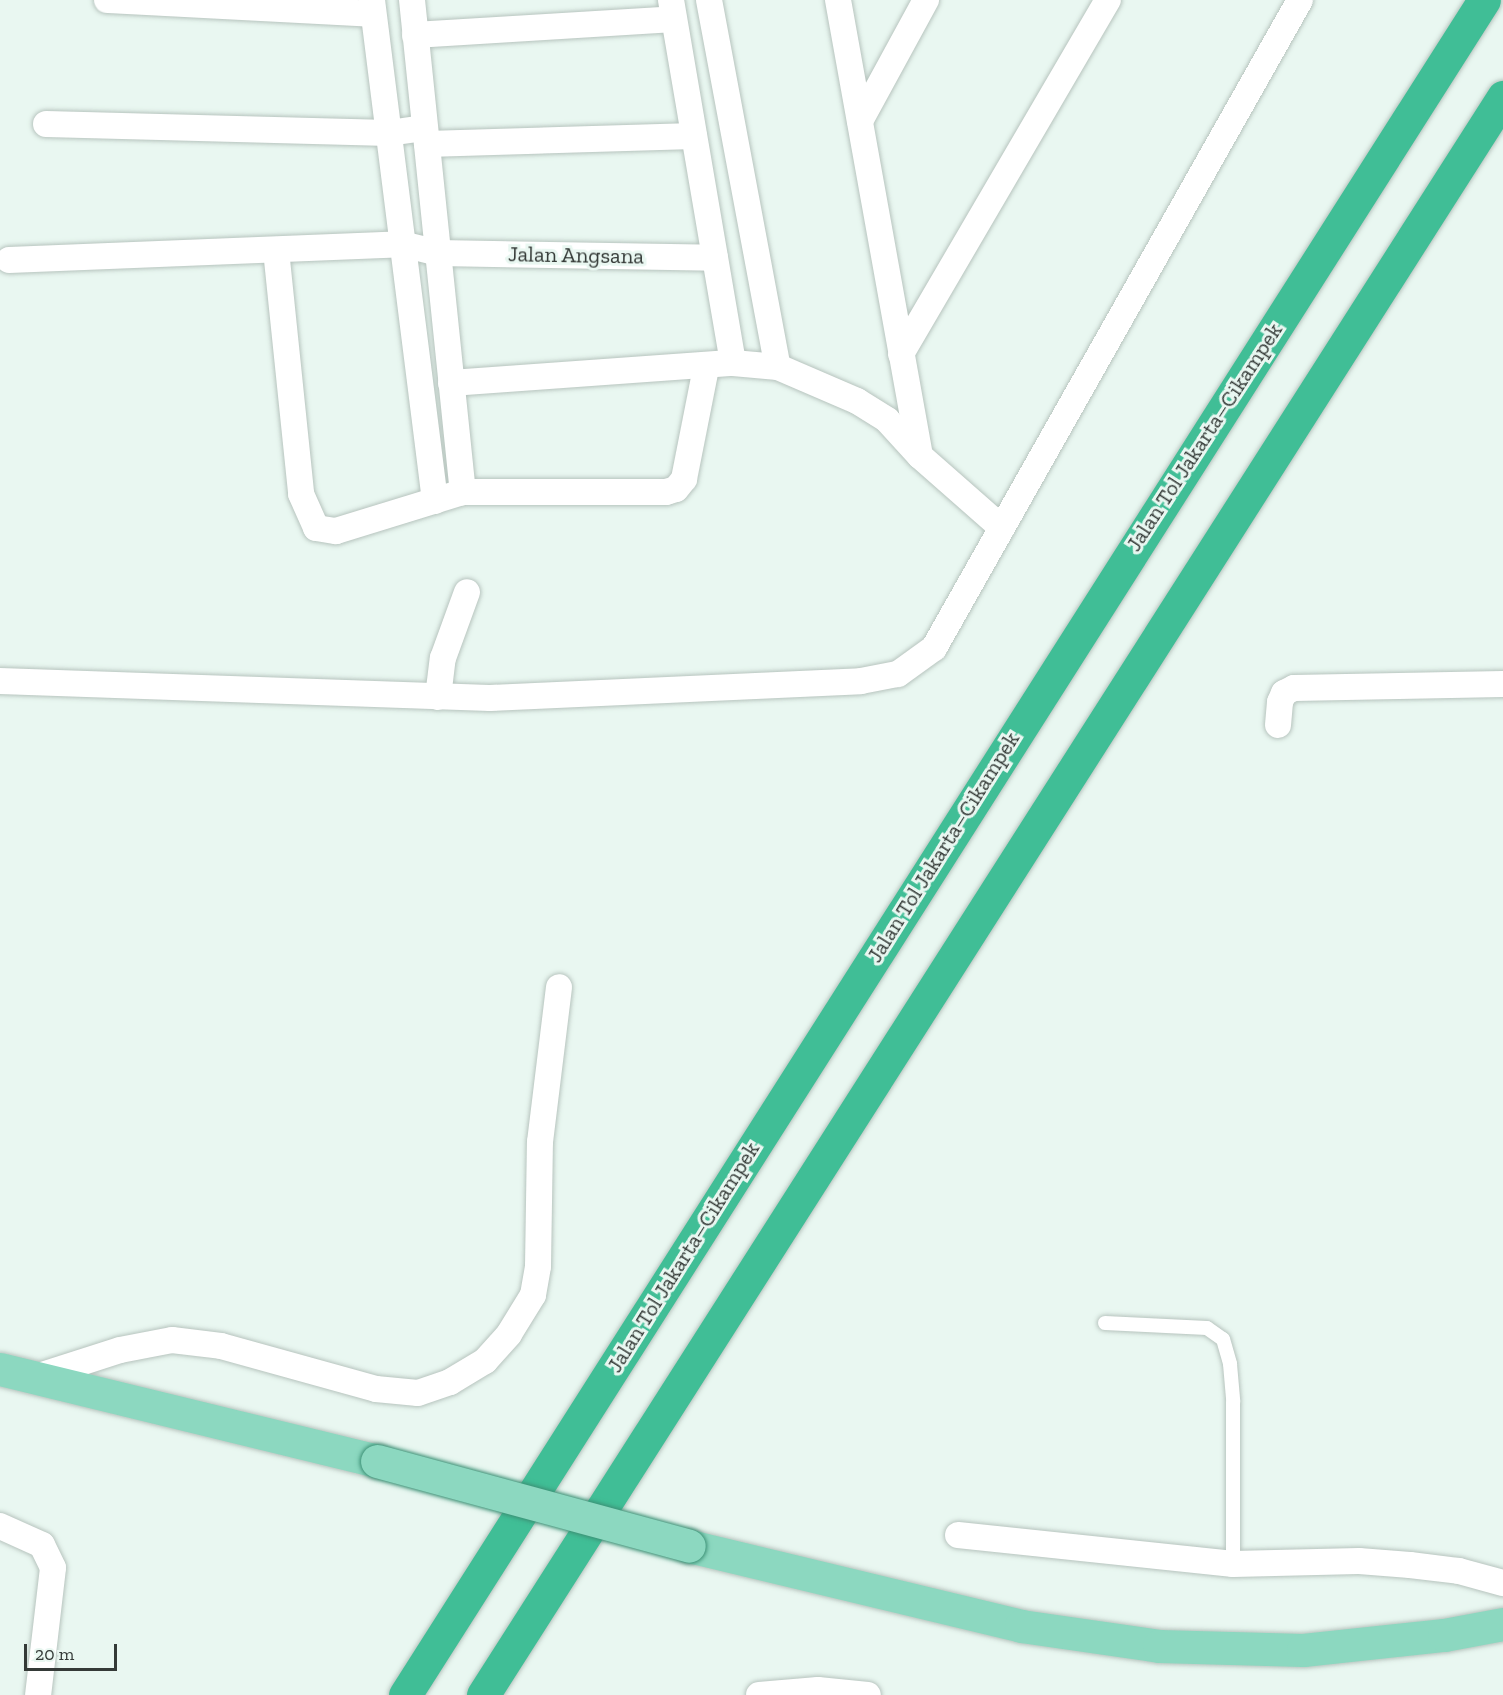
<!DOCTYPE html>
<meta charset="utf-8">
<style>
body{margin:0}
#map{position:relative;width:1503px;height:1695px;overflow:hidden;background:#e9f7f1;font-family:"Zilla Slab",serif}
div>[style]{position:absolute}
.roads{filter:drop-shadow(0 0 2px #b7c4be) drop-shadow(0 0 2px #b7c4be)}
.service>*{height:14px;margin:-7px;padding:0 7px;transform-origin:7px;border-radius:7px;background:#fff}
.minor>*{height:26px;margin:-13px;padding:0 13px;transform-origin:13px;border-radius:13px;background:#fff}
.primary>*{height:33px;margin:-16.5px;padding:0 16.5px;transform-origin:16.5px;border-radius:16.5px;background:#8cd8c0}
.motorway>*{height:33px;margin:-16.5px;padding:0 16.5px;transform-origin:16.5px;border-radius:16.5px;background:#40be96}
.bridges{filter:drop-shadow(0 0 2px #3c9075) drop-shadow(0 0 2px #3c9075)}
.primary-bridge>*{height:33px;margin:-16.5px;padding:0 16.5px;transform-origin:16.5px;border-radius:16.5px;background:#8cd8c0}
span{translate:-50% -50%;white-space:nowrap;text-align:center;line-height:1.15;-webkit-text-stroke:6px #e9f7f1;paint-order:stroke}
.street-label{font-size:22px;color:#343a37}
.scale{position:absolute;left:24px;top:1644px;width:93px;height:27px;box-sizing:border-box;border:3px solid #343a37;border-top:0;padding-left:8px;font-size:18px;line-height:21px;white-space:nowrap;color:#343a37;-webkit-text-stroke:4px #e9f7f1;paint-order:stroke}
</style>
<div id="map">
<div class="roads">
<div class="service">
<i style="left:1105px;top:1323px;width:102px;rotate:2.8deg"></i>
<i style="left:1207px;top:1328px;width:19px;rotate:35deg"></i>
<i style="left:1223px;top:1339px;width:26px;rotate:74deg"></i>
<i style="left:1230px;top:1364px;width:38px;rotate:85deg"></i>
<i style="left:1233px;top:1402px;width:162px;rotate:90deg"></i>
</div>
<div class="minor">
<i style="left:107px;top:0;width:266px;rotate:3deg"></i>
<i style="left:372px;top:0;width:505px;rotate:82.83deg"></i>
<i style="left:412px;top:0;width:495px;rotate:84.1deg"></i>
<i style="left:671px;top:0;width:368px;rotate:80.3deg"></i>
<i style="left:709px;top:0;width:373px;rotate:79.4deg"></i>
<i style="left:838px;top:0;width:463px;rotate:79.8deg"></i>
<i style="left:415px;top:35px;width:259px;rotate:-3.5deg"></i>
<i style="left:860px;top:121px;width:138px;rotate:-61.4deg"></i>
<i style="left:46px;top:124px;width:343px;rotate:1.5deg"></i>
<i style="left:389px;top:133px;width:36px;rotate:-8deg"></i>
<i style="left:427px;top:144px;width:267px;rotate:-1.7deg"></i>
<i style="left:276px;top:250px;width:245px;rotate:84.1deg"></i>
<i style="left:301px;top:494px;width:37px;rotate:66deg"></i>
<i style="left:316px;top:528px;width:20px;rotate:9deg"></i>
<i style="left:336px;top:531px;width:133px;rotate:-17.1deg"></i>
<i style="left:463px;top:492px;width:203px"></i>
<i style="left:666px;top:492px;width:10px;rotate:-17deg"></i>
<i style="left:676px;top:489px;width:13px;rotate:-51deg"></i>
<i style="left:684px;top:479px;width:113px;rotate:-78.8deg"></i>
<i style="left:9px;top:260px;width:393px;rotate:-2.3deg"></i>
<i style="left:402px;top:244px;width:37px;rotate:14deg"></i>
<i style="left:438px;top:253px;width:277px;rotate:1deg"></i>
<i style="left:901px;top:354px;width:410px;rotate:-59.7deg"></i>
<i style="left:451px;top:383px;width:283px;rotate:-4.1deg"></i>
<i style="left:733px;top:363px;width:45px;rotate:5.1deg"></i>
<i style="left:778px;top:367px;width:86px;rotate:23.3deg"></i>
<i style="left:857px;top:401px;width:36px;rotate:32deg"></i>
<i style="left:887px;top:420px;width:49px;rotate:47.5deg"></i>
<i style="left:920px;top:456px;width:109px;rotate:41.3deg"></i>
<i style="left:0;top:681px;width:490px;rotate:2deg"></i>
<i style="left:490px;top:698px;width:371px;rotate:-2.6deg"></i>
<i style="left:861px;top:681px;width:38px;rotate:-11deg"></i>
<i style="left:898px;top:674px;width:44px;rotate:-35.8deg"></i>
<i style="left:934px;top:648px;width:744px;rotate:-60.54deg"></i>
<i style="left:438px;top:697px;width:39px;rotate:-83deg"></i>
<i style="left:443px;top:658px;width:70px;rotate:-70deg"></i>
<i style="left:1278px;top:725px;width:23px;rotate:-85deg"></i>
<i style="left:1280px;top:702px;width:10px;rotate:-66deg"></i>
<i style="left:1284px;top:693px;width:11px;rotate:-27deg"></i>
<i style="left:1294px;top:688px;width:209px;rotate:-1.1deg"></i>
<i style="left:33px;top:1378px;width:91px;rotate:-17.8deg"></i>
<i style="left:120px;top:1350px;width:53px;rotate:-10.9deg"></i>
<i style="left:172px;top:1340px;width:49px;rotate:7deg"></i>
<i style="left:221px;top:1346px;width:161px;rotate:15.5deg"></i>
<i style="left:376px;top:1389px;width:42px;rotate:5.4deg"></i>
<i style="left:418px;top:1393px;width:34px;rotate:-19deg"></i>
<i style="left:450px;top:1382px;width:41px;rotate:-31deg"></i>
<i style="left:485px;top:1361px;width:36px;rotate:-48deg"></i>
<i style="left:509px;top:1334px;width:46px;rotate:-58.4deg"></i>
<i style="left:533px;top:1295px;width:29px;rotate:-80deg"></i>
<i style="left:538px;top:1266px;width:124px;rotate:-89.1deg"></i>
<i style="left:540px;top:1142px;width:156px;rotate:-83deg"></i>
<i style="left:0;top:1526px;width:46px;rotate:24.3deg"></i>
<i style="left:42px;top:1545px;width:25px;rotate:64deg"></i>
<i style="left:53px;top:1568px;width:128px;rotate:96.7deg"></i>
<i style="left:958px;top:1535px;width:277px;rotate:6deg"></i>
<i style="left:1233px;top:1564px;width:126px;rotate:-1.4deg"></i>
<i style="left:1359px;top:1561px;width:51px;rotate:4.5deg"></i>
<i style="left:1410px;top:1565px;width:49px;rotate:7deg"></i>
<i style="left:1459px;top:1571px;width:46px;rotate:15.3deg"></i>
<i style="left:759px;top:1695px;width:59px;rotate:-4.8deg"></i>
<i style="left:818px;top:1690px;width:50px;rotate:5.7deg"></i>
</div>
<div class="primary">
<i style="left:0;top:1369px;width:388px;rotate:13.7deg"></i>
<i style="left:689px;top:1546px;width:342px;rotate:13.5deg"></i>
<i style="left:1021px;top:1626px;width:139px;rotate:8.2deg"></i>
<i style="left:1159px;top:1646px;width:144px;rotate:1.6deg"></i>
<i style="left:1303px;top:1650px;width:142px;rotate:-6.1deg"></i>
<i style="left:1444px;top:1635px;width:60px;rotate:-10.6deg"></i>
</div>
<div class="motorway">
<i style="left:405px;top:1695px;width:2009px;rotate:-57.52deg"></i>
<i style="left:483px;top:1695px;width:1896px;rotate:-57.45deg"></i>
</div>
</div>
<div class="bridges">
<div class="primary-bridge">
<i style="left:377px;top:1461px;width:323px;rotate:15.2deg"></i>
</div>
</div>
<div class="street-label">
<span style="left:576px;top:255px;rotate:1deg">Jalan Angsana</span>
<span style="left:1204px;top:437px;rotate:-57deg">Jalan Tol Jakarta–Cikampek</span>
<span style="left:943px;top:847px;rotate:-58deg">Jalan Tol Jakarta–Cikampek</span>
<span style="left:683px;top:1257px;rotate:-58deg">Jalan Tol Jakarta–Cikampek</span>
</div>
<div class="scale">20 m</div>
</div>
